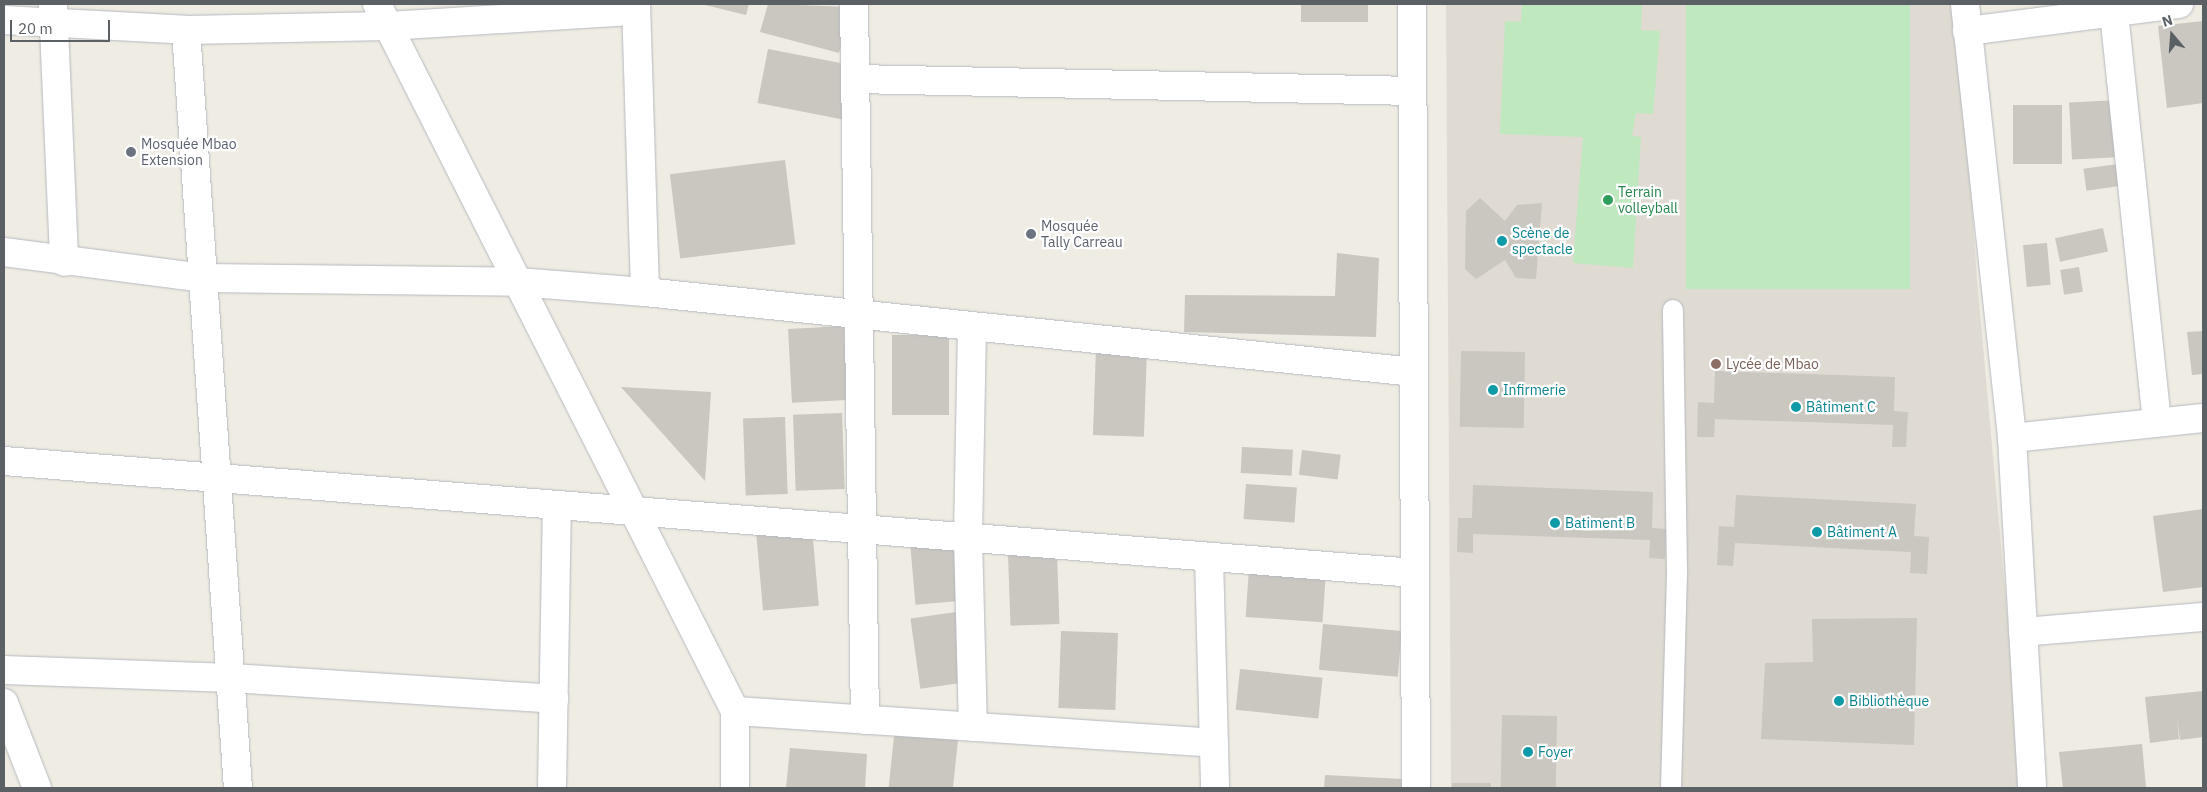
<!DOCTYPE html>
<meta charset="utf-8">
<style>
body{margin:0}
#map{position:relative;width:2207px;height:792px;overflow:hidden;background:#efece3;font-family:"IBM Plex Sans",sans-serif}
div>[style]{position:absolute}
.education>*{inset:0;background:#dfdbd2}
.green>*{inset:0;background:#bfe8be;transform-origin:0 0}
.building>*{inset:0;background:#cac6c0;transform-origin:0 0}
.roads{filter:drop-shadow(0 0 1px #b6b9be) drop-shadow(0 0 1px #b6b9be)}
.lane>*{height:20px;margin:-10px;padding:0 10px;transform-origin:10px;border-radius:10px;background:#fff}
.street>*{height:28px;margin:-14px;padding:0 14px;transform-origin:14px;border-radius:14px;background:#fff}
.dots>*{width:14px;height:14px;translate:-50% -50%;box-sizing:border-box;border:2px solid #fff;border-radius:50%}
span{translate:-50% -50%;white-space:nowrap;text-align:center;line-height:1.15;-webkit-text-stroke:4.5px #fff;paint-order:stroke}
.worship-label{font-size:14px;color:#5b616d}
.left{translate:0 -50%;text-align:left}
.leisure-label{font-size:14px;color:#27864d}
.culture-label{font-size:14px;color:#0d838f}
.education-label{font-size:14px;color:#785e54}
.frame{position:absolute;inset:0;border:5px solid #5b6065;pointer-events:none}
.north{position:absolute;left:2147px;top:10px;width:50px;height:50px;-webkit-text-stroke:4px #fff;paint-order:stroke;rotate:342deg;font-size:14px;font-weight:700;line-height:20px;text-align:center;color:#5b6065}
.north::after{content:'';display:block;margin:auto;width:18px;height:22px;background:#5b6065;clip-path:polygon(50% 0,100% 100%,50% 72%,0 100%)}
.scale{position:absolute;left:10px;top:20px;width:100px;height:22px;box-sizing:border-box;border:2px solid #5b6065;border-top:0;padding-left:6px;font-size:15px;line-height:18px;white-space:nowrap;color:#5b6065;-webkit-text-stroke:4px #fff;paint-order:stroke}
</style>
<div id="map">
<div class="education">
<i style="clip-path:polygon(1446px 4px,1958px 4px,1977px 279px,2023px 788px,1451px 788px)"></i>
</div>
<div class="green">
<i style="clip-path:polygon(1522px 4px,1642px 4px,1641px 30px,1660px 31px,1653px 114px,1636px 113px,1632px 136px,1641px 137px,1633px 268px,1573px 263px,1583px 137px,1500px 134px,1505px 21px,1521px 22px)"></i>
<i style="left:1686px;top:4px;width:224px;height:285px"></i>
</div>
<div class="building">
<i style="clip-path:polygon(701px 4px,749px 4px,746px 15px)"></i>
<i style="clip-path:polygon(768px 4px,851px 7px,839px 53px,760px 32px)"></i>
<i style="left:1301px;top:4px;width:67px;height:18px"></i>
<i style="clip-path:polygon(2203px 21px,2203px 103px,2167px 108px,2158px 26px)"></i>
<i style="left:768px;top:49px;width:87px;height:55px;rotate:11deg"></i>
<i style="left:2118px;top:100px;width:57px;height:49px;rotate:87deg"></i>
<i style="left:2013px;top:105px;width:49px;height:59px"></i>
<i style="left:785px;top:160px;width:85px;height:116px;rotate:83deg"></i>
<i style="left:2125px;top:163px;width:22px;height:42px;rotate:82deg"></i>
<i style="clip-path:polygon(1480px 198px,1505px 221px,1517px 205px,1542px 203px,1536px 279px,1516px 278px,1505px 260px,1476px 279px,1465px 269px,1466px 211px)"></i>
<i style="left:2103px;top:228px;width:24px;height:49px;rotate:78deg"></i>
<i style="left:2047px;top:243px;width:42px;height:24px;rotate:85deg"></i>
<i style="clip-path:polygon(1337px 253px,1379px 258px,1376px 337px,1184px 332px,1185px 295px,1335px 296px)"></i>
<i style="left:2079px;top:267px;width:25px;height:19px;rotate:81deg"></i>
<i style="left:844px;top:326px;width:74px;height:56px;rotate:87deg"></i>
<i style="clip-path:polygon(2203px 331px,2203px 374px,2192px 375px,2187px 332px)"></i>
<i style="left:892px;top:335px;width:57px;height:80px"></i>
<i style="left:1096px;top:348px;width:51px;height:87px;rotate:2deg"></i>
<i style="left:1525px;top:352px;width:76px;height:64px;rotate:91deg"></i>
<i style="clip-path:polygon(1715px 371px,1895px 377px,1894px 411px,1908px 412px,1906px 447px,1892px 447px,1893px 425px,1715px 419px,1714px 437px,1697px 437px,1698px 402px,1714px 403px)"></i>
<i style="clip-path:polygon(621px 387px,711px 392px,705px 481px)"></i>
<i style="left:842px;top:413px;width:76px;height:49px;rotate:88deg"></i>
<i style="left:785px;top:417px;width:77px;height:42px;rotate:88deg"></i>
<i style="left:1242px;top:447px;width:51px;height:26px;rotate:3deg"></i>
<i style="left:1302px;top:450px;width:39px;height:25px;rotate:7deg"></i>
<i style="left:1246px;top:484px;width:51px;height:35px;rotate:4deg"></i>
<i style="clip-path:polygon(1473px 485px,1653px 492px,1652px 528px,1666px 529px,1665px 559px,1649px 558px,1650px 540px,1473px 534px,1473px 553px,1457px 552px,1458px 518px,1472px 518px)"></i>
<i style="clip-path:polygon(1736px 495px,1916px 504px,1914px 536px,1929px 537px,1927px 574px,1910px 573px,1911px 552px,1735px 543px,1733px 566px,1717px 565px,1719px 526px,1734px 527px)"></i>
<i style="clip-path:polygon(2203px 509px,2203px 587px,2163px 592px,2153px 516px)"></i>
<i style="left:812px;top:528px;width:78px;height:56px;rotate:85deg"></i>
<i style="left:956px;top:540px;width:61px;height:46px;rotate:85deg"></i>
<i style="left:1057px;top:553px;width:71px;height:49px;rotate:88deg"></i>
<i style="left:1249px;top:569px;width:77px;height:48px;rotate:4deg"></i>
<i style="left:956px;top:612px;width:71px;height:46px;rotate:82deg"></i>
<i style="clip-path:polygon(1917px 618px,1914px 745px,1761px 739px,1765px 663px,1813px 662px,1812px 619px)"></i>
<i style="left:1323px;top:624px;width:79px;height:46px;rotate:5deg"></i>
<i style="left:1061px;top:631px;width:57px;height:77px;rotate:2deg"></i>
<i style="left:1240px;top:669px;width:83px;height:41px;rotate:6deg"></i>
<i style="clip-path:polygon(2203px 691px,2203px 737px,2180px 740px,2177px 718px,2179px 739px,2150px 743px,2145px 697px)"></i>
<i style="left:1502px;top:715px;width:55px;height:73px;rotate:1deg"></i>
<i style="left:895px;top:727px;width:64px;height:61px;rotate:6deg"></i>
<i style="clip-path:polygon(2142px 744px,2146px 787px,2063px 788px,2059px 752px)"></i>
<i style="clip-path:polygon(790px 748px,867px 754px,865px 788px,786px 788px)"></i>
<i style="clip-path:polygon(1325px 775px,1402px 779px,1402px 788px,1324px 788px)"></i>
<i style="left:1452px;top:783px;width:39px;height:5px"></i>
</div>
<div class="roads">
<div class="lane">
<i style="left:1671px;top:788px;width:218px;rotate:-88.4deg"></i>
<i style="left:1677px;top:570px;width:260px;rotate:-90.9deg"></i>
</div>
<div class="street">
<i style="left:377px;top:4px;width:792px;rotate:63.14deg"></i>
<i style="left:735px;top:711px;width:77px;rotate:90deg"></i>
<i style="left:636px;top:4px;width:288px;rotate:88.2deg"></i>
<i style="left:854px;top:4px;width:716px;rotate:89.12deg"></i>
<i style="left:1412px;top:4px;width:784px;rotate:89.71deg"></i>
<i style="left:1965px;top:4px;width:437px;rotate:83.8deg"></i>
<i style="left:2012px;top:438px;width:351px;rotate:86.7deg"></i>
<i style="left:53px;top:5px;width:257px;rotate:87.5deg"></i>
<i style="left:2114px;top:13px;width:411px;rotate:84deg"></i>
<i style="left:4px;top:20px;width:182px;rotate:3.1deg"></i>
<i style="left:186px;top:30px;width:202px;rotate:-1.1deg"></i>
<i style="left:388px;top:26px;width:248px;rotate:-3.5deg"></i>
<i style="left:186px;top:30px;width:760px;rotate:86.08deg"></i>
<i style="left:1967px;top:31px;width:214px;rotate:-7.3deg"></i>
<i style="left:855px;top:79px;width:557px;rotate:1.23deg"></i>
<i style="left:4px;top:252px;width:202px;rotate:7.4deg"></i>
<i style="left:204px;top:278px;width:314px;rotate:0.7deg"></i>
<i style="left:518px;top:282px;width:127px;rotate:4.5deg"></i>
<i style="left:645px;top:292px;width:773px;rotate:5.94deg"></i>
<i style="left:972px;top:328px;width:210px;rotate:91.1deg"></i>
<i style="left:968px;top:538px;width:189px;rotate:88.5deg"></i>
<i style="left:2012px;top:438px;width:192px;rotate:-6deg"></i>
<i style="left:4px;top:461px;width:1415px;rotate:4.54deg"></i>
<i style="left:1209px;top:557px;width:231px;rotate:88.5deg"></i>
<i style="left:2023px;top:632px;width:181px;rotate:-4.8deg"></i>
<i style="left:4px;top:670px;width:228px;rotate:2deg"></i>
<i style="left:232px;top:678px;width:323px;rotate:3.7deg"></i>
<i style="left:4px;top:703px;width:91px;rotate:68.8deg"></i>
<i style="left:735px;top:711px;width:480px;rotate:3.8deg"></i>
<i style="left:552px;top:788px;width:283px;rotate:-89deg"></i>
</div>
</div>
<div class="dots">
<i style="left:131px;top:152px;background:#6b7280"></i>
<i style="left:1608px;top:200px;background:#2e9e5b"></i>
<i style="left:1031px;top:234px;background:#6b7280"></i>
<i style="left:1502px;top:241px;background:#0f9aa8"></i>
<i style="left:1716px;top:364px;background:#8d6e63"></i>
<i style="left:1493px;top:390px;background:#0f9aa8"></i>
<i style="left:1796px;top:407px;background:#0f9aa8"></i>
<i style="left:1555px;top:523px;background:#0f9aa8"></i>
<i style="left:1817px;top:532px;background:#0f9aa8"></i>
<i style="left:1839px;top:701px;background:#0f9aa8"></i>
<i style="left:1528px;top:752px;background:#0f9aa8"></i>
</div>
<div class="worship-label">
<span class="left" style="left:141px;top:152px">Mosquée Mbao<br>Extension</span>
<span class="left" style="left:1041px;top:234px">Mosquée<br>Tally Carreau</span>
</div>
<div class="leisure-label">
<span class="left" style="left:1618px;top:200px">Terrain<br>volleyball</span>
</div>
<div class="culture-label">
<span class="left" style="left:1512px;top:241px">Scène de<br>spectacle</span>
<span class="left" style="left:1503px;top:390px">Infirmerie</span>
<span class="left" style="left:1806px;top:407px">Bâtiment C</span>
<span class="left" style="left:1565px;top:523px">Batiment B</span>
<span class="left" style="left:1827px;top:532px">Bâtiment A</span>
<span class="left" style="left:1849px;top:701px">Bibliothèque</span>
<span class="left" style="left:1538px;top:752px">Foyer</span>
</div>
<div class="education-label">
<span class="left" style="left:1726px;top:364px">Lycée de Mbao</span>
</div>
<div class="frame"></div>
<div class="north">N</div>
<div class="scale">20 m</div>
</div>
